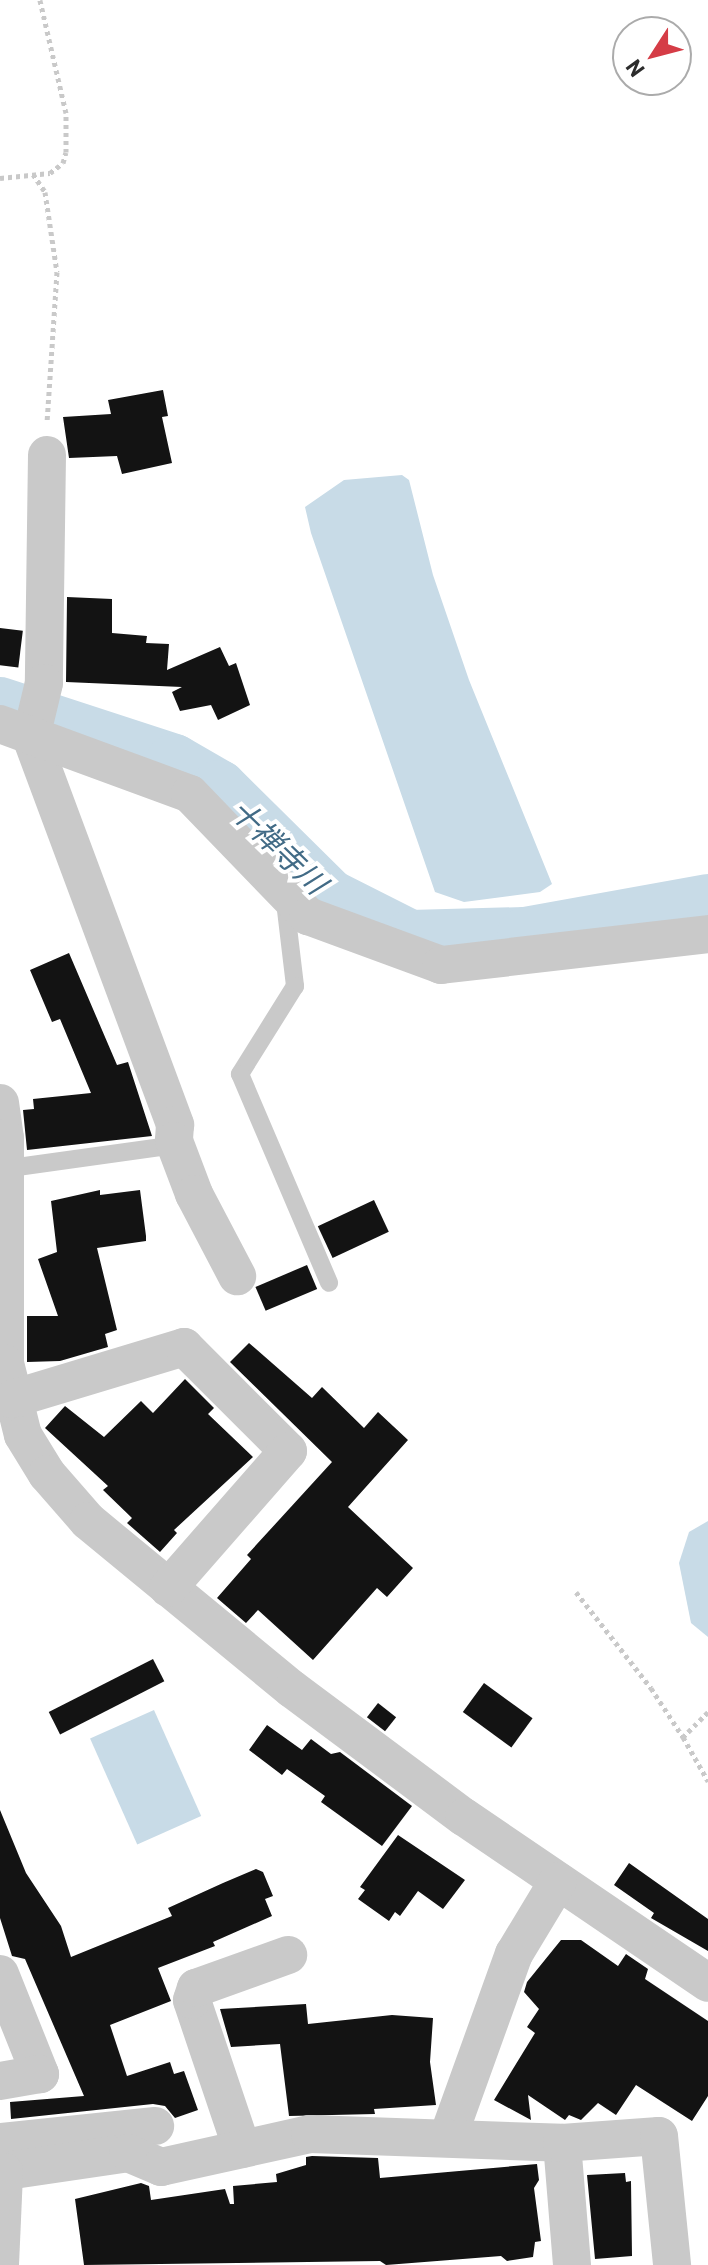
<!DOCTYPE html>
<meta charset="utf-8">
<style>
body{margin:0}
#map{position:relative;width:708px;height:2265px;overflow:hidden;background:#fff;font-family:Barlow,"Noto Sans JP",sans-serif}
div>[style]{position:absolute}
.water>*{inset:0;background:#c8dbe7;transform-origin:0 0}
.river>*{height:56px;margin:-28px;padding:0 28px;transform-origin:28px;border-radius:28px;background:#c8dbe7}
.building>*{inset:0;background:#131313;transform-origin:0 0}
.path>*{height:5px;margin-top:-2.5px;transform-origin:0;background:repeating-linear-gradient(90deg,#c9c9c9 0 4px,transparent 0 8px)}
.service>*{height:18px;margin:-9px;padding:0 9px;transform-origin:9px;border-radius:9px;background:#c9c9c9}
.minor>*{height:38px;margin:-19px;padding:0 19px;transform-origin:19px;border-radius:19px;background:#c9c9c9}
span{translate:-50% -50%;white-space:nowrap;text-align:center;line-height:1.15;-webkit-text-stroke:8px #fff;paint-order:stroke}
.water-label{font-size:30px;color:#426b86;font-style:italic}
.north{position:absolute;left:612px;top:16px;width:80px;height:80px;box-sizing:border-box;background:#fff;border:2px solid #ababab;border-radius:50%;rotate:234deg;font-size:22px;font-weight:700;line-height:32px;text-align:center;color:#2c2c2c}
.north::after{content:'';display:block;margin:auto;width:28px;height:36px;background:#d53c46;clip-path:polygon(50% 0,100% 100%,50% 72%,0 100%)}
</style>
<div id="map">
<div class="water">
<i style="clip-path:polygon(402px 475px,409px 480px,433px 575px,469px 680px,552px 884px,540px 892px,464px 902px,435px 892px,311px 533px,305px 507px,344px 480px)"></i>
<i style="clip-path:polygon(708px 1521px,708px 1637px,691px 1623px,679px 1563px,689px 1532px)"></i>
<i style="left:154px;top:1710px;width:116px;height:70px;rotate:66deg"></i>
</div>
<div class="river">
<i style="left:0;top:705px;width:183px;rotate:18.1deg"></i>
<i style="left:174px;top:762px;width:52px;rotate:30deg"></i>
<i style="left:219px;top:788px;width:155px;rotate:44.7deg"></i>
<i style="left:329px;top:897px;width:91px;rotate:26.8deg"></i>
<i style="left:410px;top:938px;width:115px;rotate:-1.5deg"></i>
<i style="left:525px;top:935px;width:186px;rotate:-10.2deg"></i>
</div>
<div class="building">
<i style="clip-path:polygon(163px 390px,168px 416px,162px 417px,172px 463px,122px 474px,117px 456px,69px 458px,63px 417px,111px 414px,108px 400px)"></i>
<i style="clip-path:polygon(67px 597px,112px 599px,112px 633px,147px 636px,146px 643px,169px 644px,167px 670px,220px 647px,229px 666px,236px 663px,250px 705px,218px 720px,211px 705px,180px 711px,172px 692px,182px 687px,66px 682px)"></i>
<i style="left:0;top:628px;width:23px;height:37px;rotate:7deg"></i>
<i style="clip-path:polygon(69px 953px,117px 1065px,128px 1062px,152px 1136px,27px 1150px,23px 1110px,34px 1109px,33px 1099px,91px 1093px,60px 1019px,52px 1022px,30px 970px)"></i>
<i style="clip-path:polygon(100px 1190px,100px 1195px,140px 1190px,146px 1236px,146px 1241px,97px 1248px,117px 1330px,105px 1334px,108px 1347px,60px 1361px,27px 1362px,27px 1316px,58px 1316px,38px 1259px,57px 1252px,51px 1201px)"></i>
<i style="left:374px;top:1200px;width:35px;height:62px;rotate:65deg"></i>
<i style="left:307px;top:1265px;width:26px;height:56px;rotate:67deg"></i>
<i style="clip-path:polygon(249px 1343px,312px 1398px,322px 1387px,364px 1428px,378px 1412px,408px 1440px,348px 1507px,413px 1568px,387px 1597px,377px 1588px,313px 1660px,258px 1610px,246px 1623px,217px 1598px,251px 1559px,247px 1555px,332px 1462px,230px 1362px)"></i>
<i style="clip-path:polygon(185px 1379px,214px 1408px,208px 1414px,253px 1457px,174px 1530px,177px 1533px,160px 1552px,127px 1523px,132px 1518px,103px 1490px,108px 1486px,45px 1428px,65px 1406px,104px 1437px,141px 1401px,153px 1413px)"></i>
<i style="left:153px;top:1659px;width:25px;height:117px;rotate:63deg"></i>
<i style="left:484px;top:1683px;width:60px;height:36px;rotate:36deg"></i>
<i style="left:378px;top:1703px;width:23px;height:18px;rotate:38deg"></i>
<i style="clip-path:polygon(267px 1725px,302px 1750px,311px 1739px,331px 1754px,340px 1752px,412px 1806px,382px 1846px,321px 1802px,325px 1796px,287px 1769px,282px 1775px,249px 1750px)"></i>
<i style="clip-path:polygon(0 1810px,26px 1873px,61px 1926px,71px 1957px,172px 1916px,168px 1908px,223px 1883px,256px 1869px,263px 1872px,273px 1896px,265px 1899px,272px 1916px,213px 1942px,215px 1946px,158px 1968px,171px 2001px,110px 2025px,127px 2076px,170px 2062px,174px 2074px,184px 2071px,198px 2110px,175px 2118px,165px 2106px,153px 2104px,11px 2119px,10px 2102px,84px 2096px,25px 1959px,12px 1956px,0 1918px)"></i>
<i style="clip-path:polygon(398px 1835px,465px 1880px,443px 1909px,418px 1891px,400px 1916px,395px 1912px,389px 1921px,358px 1899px,365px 1890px,360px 1887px)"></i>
<i style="clip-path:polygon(629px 1863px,708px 1919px,708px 1951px,651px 1918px,654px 1913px,614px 1885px)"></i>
<i style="clip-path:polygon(561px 1940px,581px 1940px,618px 1966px,626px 1954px,648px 1969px,645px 1979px,708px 2021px,708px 2096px,692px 2121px,636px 2085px,616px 2115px,598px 2103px,581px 2120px,569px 2115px,565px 2120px,528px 2095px,531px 2120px,494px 2100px,535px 2033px,527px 2027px,539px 2009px,524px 1992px,527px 1982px)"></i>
<i style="clip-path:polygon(306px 2004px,308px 2024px,392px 2015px,433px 2018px,430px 2062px,436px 2105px,374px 2109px,375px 2114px,289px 2116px,280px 2044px,231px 2047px,220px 2009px)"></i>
<i style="clip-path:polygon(312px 2156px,378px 2158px,380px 2178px,537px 2164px,539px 2180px,534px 2188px,541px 2241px,535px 2242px,533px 2257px,507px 2261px,501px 2256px,386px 2265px,380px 2261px,84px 2265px,75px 2199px,141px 2183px,149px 2186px,151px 2200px,225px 2189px,230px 2204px,234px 2204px,233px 2186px,277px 2182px,276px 2174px,306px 2165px,306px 2157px)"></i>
<i style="clip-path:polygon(625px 2173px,626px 2182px,631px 2181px,632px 2256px,595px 2259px,587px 2175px)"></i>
</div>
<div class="path">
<i style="left:33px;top:174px;width:22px;rotate:56deg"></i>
<i style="left:45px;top:192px;width:81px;rotate:81.5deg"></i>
<i style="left:57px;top:272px;width:150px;rotate:93.8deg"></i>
<i style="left:0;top:178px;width:50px;rotate:-5.7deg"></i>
<i style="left:50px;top:173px;width:16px;rotate:-38deg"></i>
<i style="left:63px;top:163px;width:11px;rotate:-75deg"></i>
<i style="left:66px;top:152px;width:39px;rotate:-90deg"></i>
<i style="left:66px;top:113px;width:116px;rotate:-103deg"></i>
<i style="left:576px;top:1592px;width:122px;rotate:52deg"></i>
<i style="left:651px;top:1688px;width:59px;rotate:56.9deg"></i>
<i style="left:708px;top:1712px;width:35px;rotate:135deg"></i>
<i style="left:683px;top:1737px;width:51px;rotate:60.4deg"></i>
</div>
<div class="service">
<i style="left:285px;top:902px;width:85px;rotate:83.2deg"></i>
<i style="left:295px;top:986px;width:104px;rotate:122deg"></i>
<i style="left:240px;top:1074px;width:227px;rotate:66.9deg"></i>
<i style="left:3px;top:1169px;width:175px;rotate:-7.9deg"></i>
</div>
<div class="minor">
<i style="left:47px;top:455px;width:228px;rotate:90.8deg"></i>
<i style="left:44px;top:683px;width:56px;rotate:103.5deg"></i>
<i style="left:31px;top:737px;width:414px;rotate:69.6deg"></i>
<i style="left:175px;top:1125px;width:16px;rotate:94deg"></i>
<i style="left:174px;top:1141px;width:57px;rotate:69.3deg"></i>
<i style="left:194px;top:1194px;width:93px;rotate:62.3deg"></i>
<i style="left:0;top:724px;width:202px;rotate:20.2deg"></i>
<i style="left:190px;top:794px;width:170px;rotate:46deg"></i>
<i style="left:308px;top:916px;width:142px;rotate:20.2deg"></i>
<i style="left:441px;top:965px;width:269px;rotate:-6.6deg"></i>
<i style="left:0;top:1103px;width:35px;rotate:82deg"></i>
<i style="left:5px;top:1138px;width:225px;rotate:90deg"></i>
<i style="left:5px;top:1363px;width:74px;rotate:76deg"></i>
<i style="left:23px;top:1435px;width:46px;rotate:58.4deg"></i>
<i style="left:47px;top:1474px;width:62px;rotate:48.9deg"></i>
<i style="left:88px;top:1521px;width:264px;rotate:39.5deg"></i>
<i style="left:292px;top:1689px;width:214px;rotate:36.7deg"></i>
<i style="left:464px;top:1817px;width:295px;rotate:34.2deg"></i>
<i style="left:12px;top:1399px;width:180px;rotate:-16.8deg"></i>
<i style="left:184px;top:1347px;width:147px;rotate:45deg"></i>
<i style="left:288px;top:1451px;width:182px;rotate:131.2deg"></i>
<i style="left:0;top:1974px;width:108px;rotate:68.2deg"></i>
<i style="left:40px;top:2074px;width:41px;rotate:170.1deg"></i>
<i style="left:448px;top:2137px;width:195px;rotate:-70.2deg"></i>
<i style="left:514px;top:1954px;width:85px;rotate:-58.9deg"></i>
<i style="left:0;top:2142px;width:156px;rotate:-5.9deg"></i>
<i style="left:562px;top:2143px;width:122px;rotate:85.3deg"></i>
<i style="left:242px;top:2149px;width:157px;rotate:-108.6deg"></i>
<i style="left:192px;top:2000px;width:13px;rotate:-72deg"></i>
<i style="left:196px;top:1988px;width:98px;rotate:-19.7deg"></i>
<i style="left:0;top:2172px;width:129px;rotate:-8.4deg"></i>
<i style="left:128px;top:2153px;width:36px;rotate:23deg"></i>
<i style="left:161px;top:2167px;width:153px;rotate:-12.5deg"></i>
<i style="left:310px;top:2134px;width:252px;rotate:2deg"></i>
<i style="left:562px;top:2143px;width:97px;rotate:-4.1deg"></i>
<i style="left:659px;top:2136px;width:130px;rotate:84.2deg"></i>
<i style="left:0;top:2265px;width:93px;rotate:-87.5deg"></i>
</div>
<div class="water-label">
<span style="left:279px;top:846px;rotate:44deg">十禅寺川</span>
</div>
<div class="north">N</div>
</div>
